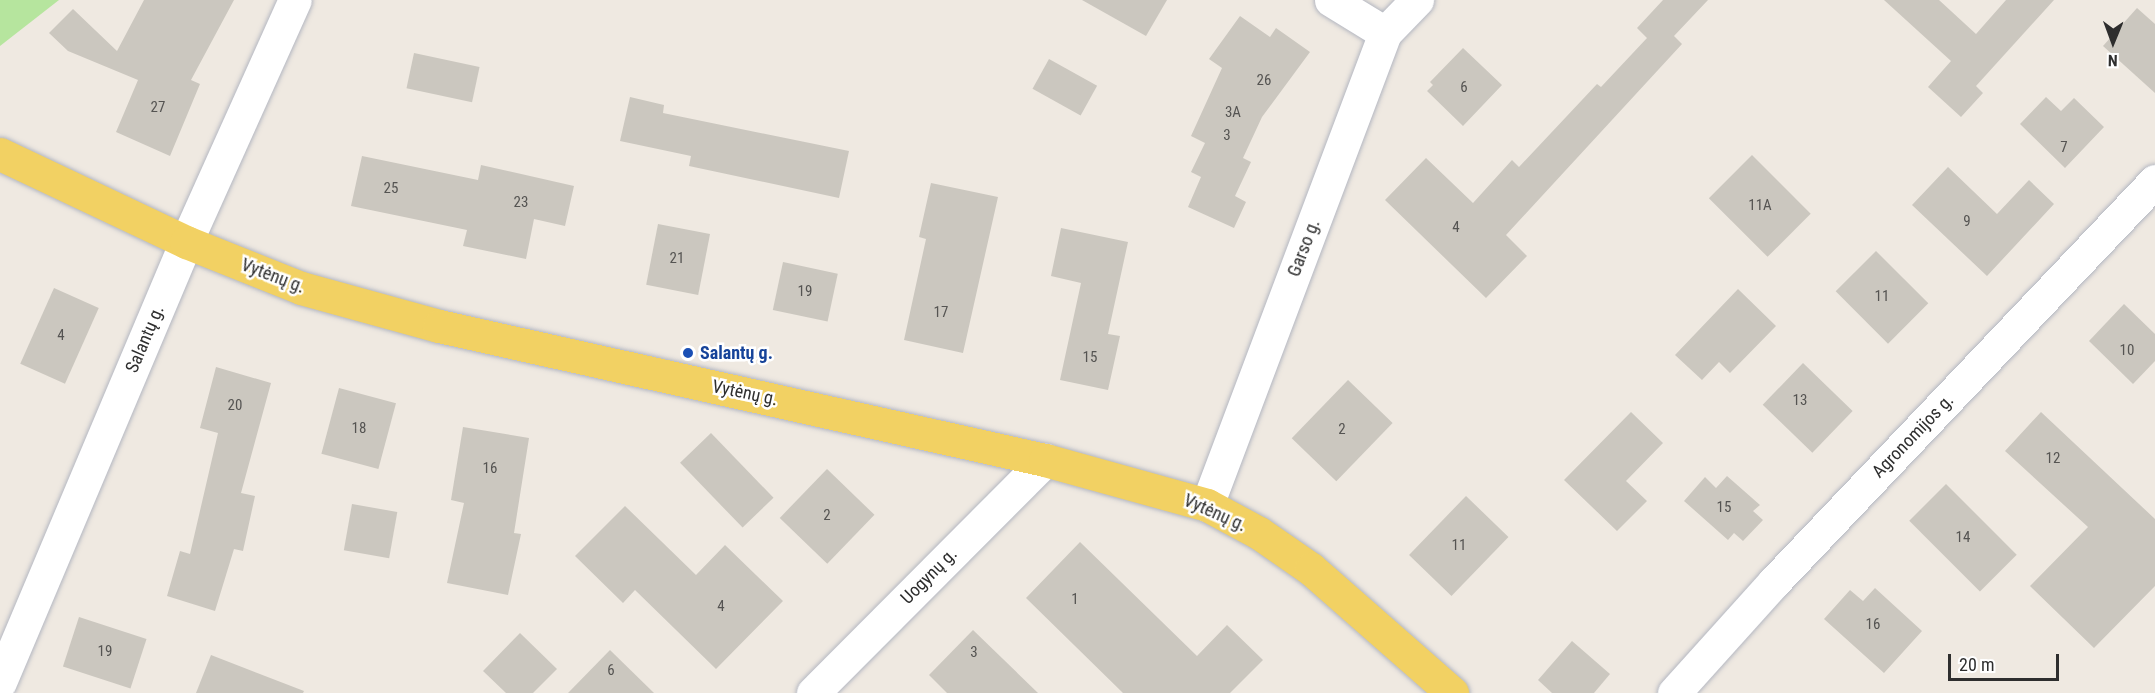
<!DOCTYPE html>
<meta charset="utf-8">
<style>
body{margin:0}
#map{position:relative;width:2155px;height:693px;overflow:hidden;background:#efe9e1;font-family:"Roboto Condensed",sans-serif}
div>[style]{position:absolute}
.green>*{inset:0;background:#b6e59e}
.building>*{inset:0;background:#cbc7bf;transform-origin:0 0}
.roads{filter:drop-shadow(0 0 2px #b4b7c1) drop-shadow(0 0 2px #b4b7c1)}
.minor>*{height:33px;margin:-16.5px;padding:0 16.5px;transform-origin:16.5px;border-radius:16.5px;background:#fff}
.major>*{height:33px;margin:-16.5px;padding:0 16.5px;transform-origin:16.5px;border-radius:16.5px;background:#f2d163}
.dots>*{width:16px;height:16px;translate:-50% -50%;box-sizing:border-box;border:3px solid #fff;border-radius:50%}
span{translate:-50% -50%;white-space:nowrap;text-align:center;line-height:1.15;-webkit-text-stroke:5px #fff;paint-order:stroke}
.number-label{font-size:15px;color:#555452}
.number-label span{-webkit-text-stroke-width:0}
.street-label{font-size:18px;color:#2e2e2e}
.transit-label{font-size:18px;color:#164399;font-weight:700}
.left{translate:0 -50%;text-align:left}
.north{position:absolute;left:2083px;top:12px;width:60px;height:60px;-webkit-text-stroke:4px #fff;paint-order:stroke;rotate:181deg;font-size:16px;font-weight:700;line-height:24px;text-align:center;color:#2e2e2e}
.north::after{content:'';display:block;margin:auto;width:21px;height:27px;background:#2e2e2e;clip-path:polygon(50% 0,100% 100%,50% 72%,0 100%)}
.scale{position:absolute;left:1948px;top:654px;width:111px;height:27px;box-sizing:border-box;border:3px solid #2e2e2e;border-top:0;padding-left:8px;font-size:18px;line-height:21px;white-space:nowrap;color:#2e2e2e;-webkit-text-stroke:4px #fff;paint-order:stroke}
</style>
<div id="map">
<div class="green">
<i style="clip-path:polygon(0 0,59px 0,0 46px)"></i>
</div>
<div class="building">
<i style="clip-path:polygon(144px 0,234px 0,191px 80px,200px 84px,170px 156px,116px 132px,138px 80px,68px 51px,49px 33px,73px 9px,117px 51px)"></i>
<i style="clip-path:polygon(1082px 0,1167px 0,1146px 36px)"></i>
<i style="clip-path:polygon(1663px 0,1708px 0,1674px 36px,1682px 44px,1506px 235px,1527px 256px,1486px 298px,1385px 200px,1426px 158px,1473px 203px,1512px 160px,1519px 167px,1597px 84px,1601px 87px,1647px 38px,1637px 28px)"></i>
<i style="clip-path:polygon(1884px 0,1939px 0,1976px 34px,2006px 0,2054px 0,1976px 86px,1983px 93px,1961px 117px,1928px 87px,1951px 61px)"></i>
<i style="clip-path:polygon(2137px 8px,2155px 24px,2155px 93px,2103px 46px)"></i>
<i style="clip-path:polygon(1240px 16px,1270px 37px,1276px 28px,1310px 52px,1262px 117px,1243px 158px,1251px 162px,1235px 196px,1246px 202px,1234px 228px,1188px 207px,1201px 177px,1191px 172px,1205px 143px,1191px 136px,1222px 68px,1209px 59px)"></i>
<i style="clip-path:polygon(1463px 48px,1502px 85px,1463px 126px,1427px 91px,1433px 85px,1430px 82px)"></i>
<i style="left:414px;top:53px;width:67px;height:36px;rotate:12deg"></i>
<i style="left:1049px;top:59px;width:55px;height:34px;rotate:29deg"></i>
<i style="clip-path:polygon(630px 97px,664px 105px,663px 113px,849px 151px,839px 198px,689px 166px,691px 156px,620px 141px)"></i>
<i style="clip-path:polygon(2046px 97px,2061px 111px,2074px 98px,2104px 127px,2065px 168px,2020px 124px)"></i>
<i style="left:1752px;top:155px;width:83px;height:61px;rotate:45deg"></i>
<i style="clip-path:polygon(362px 156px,478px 180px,481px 165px,574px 186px,565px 226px,534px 219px,526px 259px,463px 246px,467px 230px,351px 206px)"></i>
<i style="clip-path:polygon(1948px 167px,1997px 214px,2029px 180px,2054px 204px,1987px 276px,1912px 205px)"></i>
<i style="clip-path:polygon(931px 183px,998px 197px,963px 353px,904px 340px,926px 239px,919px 237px)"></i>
<i style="left:658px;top:224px;width:53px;height:62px;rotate:11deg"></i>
<i style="clip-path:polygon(1061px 228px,1128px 242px,1108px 334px,1120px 336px,1108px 390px,1060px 380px,1081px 283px,1051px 276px)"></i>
<i style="left:1876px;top:251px;width:74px;height:57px;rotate:45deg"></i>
<i style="left:783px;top:262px;width:56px;height:49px;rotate:12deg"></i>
<i style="left:54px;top:288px;width:49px;height:83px;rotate:24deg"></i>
<i style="clip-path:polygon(1738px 289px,1776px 326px,1730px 373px,1719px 362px,1702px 380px,1675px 355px)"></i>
<i style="clip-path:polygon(2124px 304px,2155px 334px,2155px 361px,2133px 384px,2089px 341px)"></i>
<i style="left:1803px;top:363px;width:69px;height:58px;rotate:44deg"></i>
<i style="clip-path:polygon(216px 367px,271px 383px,241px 493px,255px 496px,243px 551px,234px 549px,215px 611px,167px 596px,180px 551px,190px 554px,218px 433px,200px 428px)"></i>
<i style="left:1348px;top:380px;width:62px;height:81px;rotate:44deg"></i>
<i style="left:339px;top:388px;width:59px;height:68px;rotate:15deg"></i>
<i style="clip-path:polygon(1631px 412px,1663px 443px,1626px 481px,1647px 501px,1617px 531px,1564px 480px)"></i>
<i style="clip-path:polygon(2041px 412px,2155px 519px,2155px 586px,2094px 648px,2030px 586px,2088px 527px,2005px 451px)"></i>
<i style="clip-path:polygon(463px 427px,529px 438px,514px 533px,521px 534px,508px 595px,447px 583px,464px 503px,451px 500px)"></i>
<i style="left:711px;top:433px;width:90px;height:43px;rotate:46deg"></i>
<i style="left:827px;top:469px;width:66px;height:68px;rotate:44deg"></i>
<i style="clip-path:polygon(1727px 476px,1760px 505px,1753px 511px,1763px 520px,1743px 541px,1734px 533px,1728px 540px,1684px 501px,1705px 477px,1716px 488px)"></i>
<i style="left:1946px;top:484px;width:100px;height:52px;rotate:45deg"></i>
<i style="left:1466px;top:496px;width:59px;height:82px;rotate:44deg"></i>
<i style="left:352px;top:504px;width:46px;height:47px;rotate:10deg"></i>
<i style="clip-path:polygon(625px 506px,696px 575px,725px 545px,783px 601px,716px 669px,635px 590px,623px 603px,575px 556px)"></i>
<i style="clip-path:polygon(1080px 542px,1197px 656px,1227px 625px,1263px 660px,1230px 693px,1123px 693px,1026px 598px)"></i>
<i style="clip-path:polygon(1875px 588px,1922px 631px,1884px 673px,1824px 619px,1850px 590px,1863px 601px)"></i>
<i style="left:79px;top:617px;width:71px;height:52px;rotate:18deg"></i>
<i style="clip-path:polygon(973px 630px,1038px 693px,947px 693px,929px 675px)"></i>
<i style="clip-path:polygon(520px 633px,557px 669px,533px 693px,506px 693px,483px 671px)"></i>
<i style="clip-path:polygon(1572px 641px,1610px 674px,1594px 693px,1552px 693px,1538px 680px)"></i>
<i style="clip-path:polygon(610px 650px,654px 693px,568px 693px)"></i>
<i style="clip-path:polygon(211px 655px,304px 691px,303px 693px,196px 693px)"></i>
</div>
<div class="roads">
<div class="minor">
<i style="left:1331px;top:0;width:63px;rotate:31.4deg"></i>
<i style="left:1207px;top:505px;width:504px;rotate:-69.34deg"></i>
<i style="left:1385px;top:33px;width:46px;rotate:-45.9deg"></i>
<i style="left:0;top:682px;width:478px;rotate:-67.1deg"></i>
<i style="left:186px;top:242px;width:265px;rotate:-65.8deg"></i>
<i style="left:813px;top:693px;width:329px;rotate:-45.1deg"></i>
<i style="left:1674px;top:693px;width:149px;rotate:-48deg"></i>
<i style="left:1774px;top:582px;width:553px;rotate:-46.47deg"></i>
</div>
<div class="major">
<i style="left:0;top:154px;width:206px;rotate:25.3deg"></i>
<i style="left:186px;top:242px;width:124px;rotate:21.8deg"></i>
<i style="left:301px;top:288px;width:143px;rotate:15.4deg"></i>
<i style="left:439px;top:326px;width:621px;rotate:12.47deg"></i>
<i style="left:1045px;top:460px;width:168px;rotate:15.5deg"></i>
<i style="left:1207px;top:505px;width:59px;rotate:28.3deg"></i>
<i style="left:1259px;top:533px;width:63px;rotate:34.7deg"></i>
<i style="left:1311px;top:569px;width:188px;rotate:41.3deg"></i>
</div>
</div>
<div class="dots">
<i style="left:688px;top:353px;background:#1a4fb4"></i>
</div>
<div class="number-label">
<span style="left:1264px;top:81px">26</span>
<span style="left:1464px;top:88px">6</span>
<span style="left:158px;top:108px">27</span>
<span style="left:1233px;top:113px">3A</span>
<span style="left:1227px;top:136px">3</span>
<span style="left:2064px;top:148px">7</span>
<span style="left:391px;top:189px">25</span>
<span style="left:521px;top:203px">23</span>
<span style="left:1760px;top:206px">11A</span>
<span style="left:1967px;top:222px">9</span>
<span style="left:1456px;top:228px">4</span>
<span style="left:677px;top:259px">21</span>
<span style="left:805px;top:292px">19</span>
<span style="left:1882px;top:297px">11</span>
<span style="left:941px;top:313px">17</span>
<span style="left:61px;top:336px">4</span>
<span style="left:2127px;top:351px">10</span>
<span style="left:1090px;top:358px">15</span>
<span style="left:1800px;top:401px">13</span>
<span style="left:235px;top:406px">20</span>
<span style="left:359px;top:429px">18</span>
<span style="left:1342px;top:430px">2</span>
<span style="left:2053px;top:459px">12</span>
<span style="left:490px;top:469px">16</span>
<span style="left:1724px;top:508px">15</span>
<span style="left:827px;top:516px">2</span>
<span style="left:1963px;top:538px">14</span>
<span style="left:1459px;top:546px">11</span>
<span style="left:1075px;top:600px">1</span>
<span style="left:721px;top:607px">4</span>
<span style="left:1873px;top:625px">16</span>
<span style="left:105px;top:652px">19</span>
<span style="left:974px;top:653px">3</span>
<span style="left:611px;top:671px">6</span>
</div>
<div class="street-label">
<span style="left:1304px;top:248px;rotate:-69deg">Garso g.</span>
<span style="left:273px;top:276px;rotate:21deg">Vytėnų g.</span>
<span style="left:145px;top:339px;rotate:-67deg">Salantų g.</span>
<span style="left:745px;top:393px;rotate:12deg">Vytėnų g.</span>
<span style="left:1913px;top:436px;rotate:-46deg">Agronomijos g.</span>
<span style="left:1215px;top:513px;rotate:24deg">Vytėnų g.</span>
<span style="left:929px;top:576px;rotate:-45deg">Uogynų g.</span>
</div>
<div class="transit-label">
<span class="left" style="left:700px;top:353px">Salantų g.</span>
</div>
<div class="north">N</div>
<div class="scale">20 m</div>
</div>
